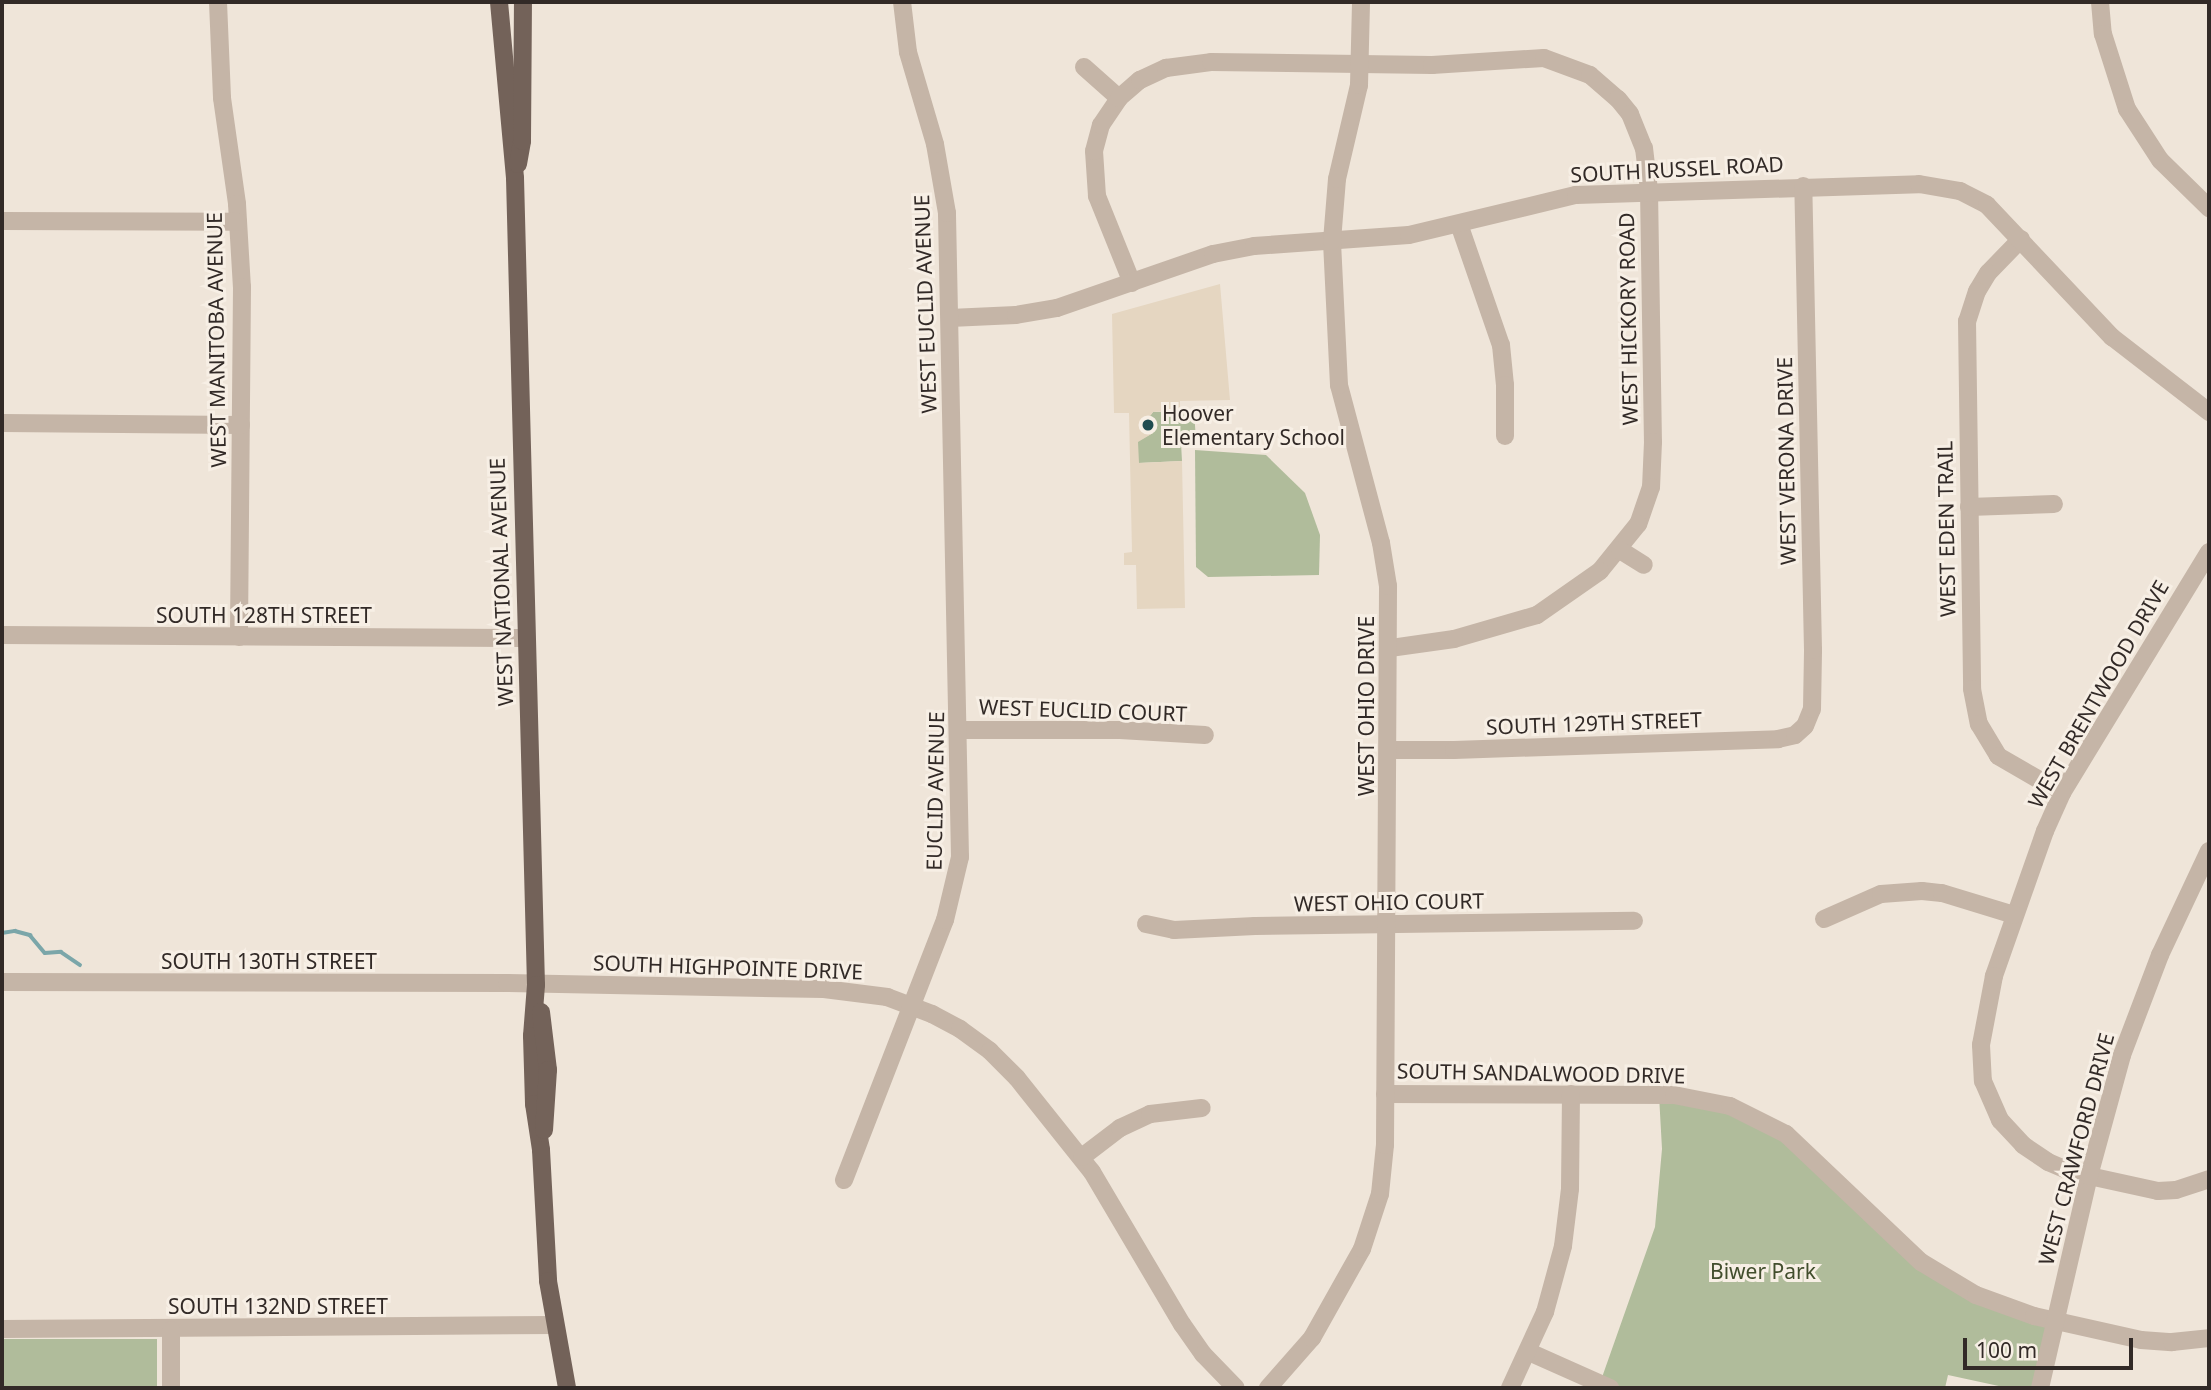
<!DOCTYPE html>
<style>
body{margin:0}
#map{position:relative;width:2211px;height:1390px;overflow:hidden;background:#efe5d9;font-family:"Noto Sans",sans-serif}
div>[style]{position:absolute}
.green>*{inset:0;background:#b0bc9b;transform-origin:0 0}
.plaza>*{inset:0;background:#e5d6c1}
.stream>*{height:3.5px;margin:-1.75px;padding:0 1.75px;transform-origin:1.75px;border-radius:1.75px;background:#7ba6a9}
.minor>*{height:18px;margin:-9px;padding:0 9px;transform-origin:9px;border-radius:9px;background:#c5b5a7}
.major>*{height:18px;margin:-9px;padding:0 9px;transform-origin:9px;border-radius:9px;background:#736259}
.dots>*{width:19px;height:19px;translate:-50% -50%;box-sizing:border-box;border:4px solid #f7efe5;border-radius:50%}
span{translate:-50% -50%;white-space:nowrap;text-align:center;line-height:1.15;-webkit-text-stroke:6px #f7efe5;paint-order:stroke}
.street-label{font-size:21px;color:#322a27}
.poi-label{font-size:21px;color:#322a27}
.left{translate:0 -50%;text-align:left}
.park-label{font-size:21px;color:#424e2d}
.frame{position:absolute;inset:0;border:4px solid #322a27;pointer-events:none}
.scale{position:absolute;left:1963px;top:1338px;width:170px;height:32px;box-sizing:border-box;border:4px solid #322a27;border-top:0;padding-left:9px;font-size:21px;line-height:24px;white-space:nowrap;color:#322a27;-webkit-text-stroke:5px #f7efe5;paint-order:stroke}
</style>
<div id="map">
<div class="green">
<i style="clip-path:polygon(1194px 411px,1196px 440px,1181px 443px,1182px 461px,1138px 463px,1138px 441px,1153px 433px,1147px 420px,1153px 412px)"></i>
<i style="clip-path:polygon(1195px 450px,1266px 455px,1305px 493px,1320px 535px,1319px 575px,1208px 577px,1196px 567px)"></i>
<i style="clip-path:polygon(1659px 1095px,1767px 1122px,1931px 1270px,2056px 1321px,2040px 1388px,2008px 1388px,1948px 1375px,1945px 1388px,1610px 1388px,1600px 1383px,1655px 1227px,1662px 1149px)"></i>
<i style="left:2px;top:1339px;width:155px;height:49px"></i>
</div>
<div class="plaza">
<i style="clip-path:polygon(1220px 284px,1230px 400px,1180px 401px,1180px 410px,1153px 412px,1147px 420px,1148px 425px,1153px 426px,1153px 433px,1138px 442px,1139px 463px,1182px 461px,1185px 608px,1137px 609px,1136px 565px,1124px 565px,1124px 553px,1132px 552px,1129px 413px,1114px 413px,1112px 314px)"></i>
</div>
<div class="stream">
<i style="left:2px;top:933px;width:13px;rotate:-9deg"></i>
<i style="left:15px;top:931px;width:16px;rotate:15deg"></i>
<i style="left:30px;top:935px;width:23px;rotate:50deg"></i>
<i style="left:45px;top:953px;width:16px;rotate:-4deg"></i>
<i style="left:61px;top:952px;width:23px;rotate:34deg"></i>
</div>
<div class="minor">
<i style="left:218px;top:2px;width:96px;rotate:87.6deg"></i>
<i style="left:222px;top:98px;width:107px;rotate:81.9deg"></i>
<i style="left:237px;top:204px;width:83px;rotate:86.6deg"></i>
<i style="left:242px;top:287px;width:350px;rotate:90.5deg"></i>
<i style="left:2100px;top:2px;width:32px;rotate:85deg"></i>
<i style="left:2103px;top:34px;width:79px;rotate:72.3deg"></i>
<i style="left:2127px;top:109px;width:61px;rotate:57.1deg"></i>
<i style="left:2160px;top:160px;width:69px;rotate:44.4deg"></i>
<i style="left:1084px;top:67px;width:47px;rotate:41.5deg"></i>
<i style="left:2px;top:221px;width:236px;rotate:0.2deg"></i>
<i style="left:1459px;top:224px;width:128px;rotate:70.9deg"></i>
<i style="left:1501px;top:345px;width:40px;rotate:84.3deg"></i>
<i style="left:1505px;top:385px;width:51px;rotate:90deg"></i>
<i style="left:2021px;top:239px;width:47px;rotate:134.1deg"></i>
<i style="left:1988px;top:273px;width:21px;rotate:121deg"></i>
<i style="left:1977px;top:291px;width:32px;rotate:108deg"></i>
<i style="left:1967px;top:321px;width:368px;rotate:89.2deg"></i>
<i style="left:1972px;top:689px;width:36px;rotate:79deg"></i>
<i style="left:1979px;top:724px;width:37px;rotate:59deg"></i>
<i style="left:1998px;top:756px;width:74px;rotate:30deg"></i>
<i style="left:1132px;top:283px;width:94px;rotate:-111.9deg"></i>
<i style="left:1097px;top:196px;width:45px;rotate:-93.8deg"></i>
<i style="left:1094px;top:151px;width:27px;rotate:-75deg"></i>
<i style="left:1101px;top:125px;width:32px;rotate:-56deg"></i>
<i style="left:1119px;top:98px;width:28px;rotate:-41deg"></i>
<i style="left:1140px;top:80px;width:29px;rotate:-25deg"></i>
<i style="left:1166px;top:68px;width:45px;rotate:-7.6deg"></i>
<i style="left:1211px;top:62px;width:221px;rotate:0.8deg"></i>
<i style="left:1432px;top:65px;width:112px;rotate:-3.6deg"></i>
<i style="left:1544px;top:58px;width:49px;rotate:20.3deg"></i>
<i style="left:1590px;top:75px;width:37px;rotate:41deg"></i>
<i style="left:1618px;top:99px;width:19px;rotate:51deg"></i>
<i style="left:1630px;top:114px;width:37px;rotate:68deg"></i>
<i style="left:1644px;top:148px;width:42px;rotate:83.2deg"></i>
<i style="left:1649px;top:190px;width:252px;rotate:89.1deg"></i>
<i style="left:1653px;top:442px;width:45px;rotate:92.5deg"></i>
<i style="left:1651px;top:487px;width:39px;rotate:109deg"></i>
<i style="left:1638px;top:524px;width:60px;rotate:129deg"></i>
<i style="left:1600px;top:571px;width:77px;rotate:145.1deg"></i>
<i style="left:1537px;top:615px;width:86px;rotate:163.9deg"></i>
<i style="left:1454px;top:639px;width:65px;rotate:172deg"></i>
<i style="left:950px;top:318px;width:66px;rotate:-2.6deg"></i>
<i style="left:1016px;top:315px;width:42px;rotate:-9.7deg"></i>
<i style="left:1057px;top:308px;width:165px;rotate:-19.1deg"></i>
<i style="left:1213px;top:254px;width:42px;rotate:-11deg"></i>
<i style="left:1254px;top:246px;width:155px;rotate:-4.1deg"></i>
<i style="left:1409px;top:235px;width:172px;rotate:-13.5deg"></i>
<i style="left:1576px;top:195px;width:343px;rotate:-1.8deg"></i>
<i style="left:1919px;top:184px;width:42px;rotate:9.7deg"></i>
<i style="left:1960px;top:191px;width:30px;rotate:27deg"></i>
<i style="left:1987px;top:205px;width:182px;rotate:46.6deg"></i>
<i style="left:2112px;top:337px;width:123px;rotate:37.7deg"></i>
<i style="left:2px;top:423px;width:239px;rotate:0.5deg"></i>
<i style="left:1969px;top:507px;width:85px;rotate:-2deg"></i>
<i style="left:1620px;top:550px;width:28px;rotate:32deg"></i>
<i style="left:2209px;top:552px;width:282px;rotate:121.4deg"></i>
<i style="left:2062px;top:793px;width:42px;rotate:114.1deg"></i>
<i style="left:2045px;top:831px;width:154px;rotate:109.4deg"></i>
<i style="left:1994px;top:976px;width:70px;rotate:100.7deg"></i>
<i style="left:1981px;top:1045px;width:36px;rotate:87deg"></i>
<i style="left:1983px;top:1081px;width:43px;rotate:66.4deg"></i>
<i style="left:2000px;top:1120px;width:34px;rotate:47deg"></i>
<i style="left:2023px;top:1145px;width:30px;rotate:34deg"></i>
<i style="left:2048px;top:1162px;width:25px;rotate:23deg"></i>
<i style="left:2071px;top:1172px;width:89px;rotate:12.3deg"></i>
<i style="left:2158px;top:1191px;width:18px;rotate:-3deg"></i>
<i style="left:2176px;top:1190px;width:35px;rotate:-18deg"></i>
<i style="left:2px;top:635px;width:524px;rotate:0.33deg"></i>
<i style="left:959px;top:730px;width:161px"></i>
<i style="left:1120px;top:730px;width:85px;rotate:3.4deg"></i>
<i style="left:1388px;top:750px;width:66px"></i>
<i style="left:1454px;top:750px;width:324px;rotate:-1.9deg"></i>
<i style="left:1778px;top:739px;width:17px;rotate:-13deg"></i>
<i style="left:1795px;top:735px;width:13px;rotate:-42deg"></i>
<i style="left:1805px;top:726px;width:18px;rotate:-68deg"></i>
<i style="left:1812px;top:709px;width:59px;rotate:-89deg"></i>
<i style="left:1813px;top:650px;width:464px;rotate:-91.2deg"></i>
<i style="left:1824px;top:919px;width:62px;rotate:-23.7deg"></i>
<i style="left:1881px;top:894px;width:41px;rotate:-4.2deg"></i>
<i style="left:1922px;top:891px;width:20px;rotate:6deg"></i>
<i style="left:1942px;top:893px;width:75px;rotate:17deg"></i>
<i style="left:1146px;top:924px;width:29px;rotate:12deg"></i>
<i style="left:1174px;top:930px;width:81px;rotate:-2.8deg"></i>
<i style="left:1255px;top:926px;width:379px;rotate:-0.8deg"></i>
<i style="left:2px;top:982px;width:505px;rotate:0.11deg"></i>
<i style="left:507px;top:983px;width:317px;rotate:1.1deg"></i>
<i style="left:824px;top:989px;width:64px;rotate:7.2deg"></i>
<i style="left:887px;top:997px;width:48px;rotate:20.7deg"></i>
<i style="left:932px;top:1014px;width:32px;rotate:28deg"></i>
<i style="left:960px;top:1029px;width:37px;rotate:36deg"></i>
<i style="left:990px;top:1051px;width:38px;rotate:45deg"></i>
<i style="left:1017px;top:1078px;width:120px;rotate:51.4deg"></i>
<i style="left:1092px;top:1172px;width:177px;rotate:59.4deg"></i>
<i style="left:1182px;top:1324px;width:37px;rotate:55deg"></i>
<i style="left:1203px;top:1354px;width:47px;rotate:45.9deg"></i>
<i style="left:1385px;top:1094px;width:289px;rotate:0.2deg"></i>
<i style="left:1674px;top:1095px;width:57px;rotate:11.1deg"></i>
<i style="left:1730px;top:1106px;width:63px;rotate:26.6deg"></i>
<i style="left:1786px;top:1134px;width:186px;rotate:43.5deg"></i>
<i style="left:1921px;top:1262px;width:64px;rotate:31deg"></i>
<i style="left:1976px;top:1295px;width:62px;rotate:19.9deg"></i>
<i style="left:2034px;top:1316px;width:110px;rotate:12.6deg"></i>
<i style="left:2141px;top:1340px;width:31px;rotate:4deg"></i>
<i style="left:2172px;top:1342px;width:37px;rotate:-6deg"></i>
<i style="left:1082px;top:1157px;width:48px;rotate:-37.3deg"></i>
<i style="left:1120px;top:1128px;width:33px;rotate:-25deg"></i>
<i style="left:1150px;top:1114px;width:52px;rotate:-6.6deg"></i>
<i style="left:844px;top:1180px;width:279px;rotate:-68.8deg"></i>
<i style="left:945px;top:920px;width:65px;rotate:-76.6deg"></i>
<i style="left:960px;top:857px;width:644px;rotate:-91.16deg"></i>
<i style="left:947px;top:213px;width:70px;rotate:-99.9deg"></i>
<i style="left:935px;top:144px;width:96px;rotate:-106.4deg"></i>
<i style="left:908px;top:52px;width:50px;rotate:-96.8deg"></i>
<i style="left:2px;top:1329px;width:552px;rotate:-0.42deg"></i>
<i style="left:1529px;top:1352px;width:89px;rotate:24deg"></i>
<i style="left:171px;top:1388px;width:58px;rotate:-90deg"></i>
<i style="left:1268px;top:1388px;width:67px;rotate:-48.7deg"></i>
<i style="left:1312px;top:1338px;width:102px;rotate:-60.7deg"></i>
<i style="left:1362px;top:1249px;width:58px;rotate:-71.9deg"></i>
<i style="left:1380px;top:1194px;width:49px;rotate:-84.2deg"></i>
<i style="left:1385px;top:1145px;width:559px;rotate:-89.69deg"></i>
<i style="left:1388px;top:586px;width:44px;rotate:-99.2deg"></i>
<i style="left:1381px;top:543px;width:163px;rotate:-104.9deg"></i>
<i style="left:1339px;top:385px;width:144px;rotate:-92.8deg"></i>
<i style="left:1332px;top:241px;width:62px;rotate:-85.4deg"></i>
<i style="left:1337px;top:179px;width:97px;rotate:-76.8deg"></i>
<i style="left:1359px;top:85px;width:83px;rotate:-88.6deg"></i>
<i style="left:1510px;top:1388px;width:84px;rotate:-65.3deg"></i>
<i style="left:1545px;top:1312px;width:68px;rotate:-74.7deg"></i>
<i style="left:1563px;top:1246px;width:57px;rotate:-83deg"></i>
<i style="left:1570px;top:1189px;width:95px;rotate:-89.4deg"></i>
<i style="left:2040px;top:1388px;width:218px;rotate:-77deg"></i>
<i style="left:2089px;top:1176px;width:125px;rotate:-74.7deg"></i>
<i style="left:2122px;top:1055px;width:107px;rotate:-69.2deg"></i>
<i style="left:2160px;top:955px;width:115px;rotate:-64.8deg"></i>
</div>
<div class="major">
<i style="left:499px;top:2px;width:177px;rotate:84.8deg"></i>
<i style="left:515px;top:178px;width:807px;rotate:88.51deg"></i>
<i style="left:536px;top:985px;width:51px;rotate:94.5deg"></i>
<i style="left:532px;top:1036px;width:68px;rotate:88.3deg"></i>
<i style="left:534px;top:1104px;width:47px;rotate:81.3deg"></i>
<i style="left:541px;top:1150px;width:131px;rotate:86.9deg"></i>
<i style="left:548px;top:1281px;width:109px;rotate:79.9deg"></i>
<i style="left:518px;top:164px;width:23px;rotate:-80deg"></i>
<i style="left:522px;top:141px;width:139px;rotate:-89.6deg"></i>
<i style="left:541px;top:1012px;width:58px;rotate:83.1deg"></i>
<i style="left:548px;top:1070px;width:60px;rotate:93.8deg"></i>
</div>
<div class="dots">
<i style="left:1148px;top:425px;background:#204c50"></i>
</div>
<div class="street-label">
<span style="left:1677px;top:169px;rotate:-3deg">SOUTH RUSSEL ROAD</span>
<span style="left:925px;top:304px;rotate:-92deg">WEST EUCLID AVENUE</span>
<span style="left:1628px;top:319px;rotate:-91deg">WEST HICKORY ROAD</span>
<span style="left:216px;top:340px;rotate:-91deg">WEST MANITOBA AVENUE</span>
<span style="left:1786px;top:461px;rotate:-91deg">WEST VERONA DRIVE</span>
<span style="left:1946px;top:529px;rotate:-91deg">WEST EDEN TRAIL</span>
<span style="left:501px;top:582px;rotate:-92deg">WEST NATIONAL AVENUE</span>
<span style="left:264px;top:615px">SOUTH 128TH STREET</span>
<span style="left:2098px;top:694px;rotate:-60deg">WEST BRENTWOOD DRIVE</span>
<span style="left:1366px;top:706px;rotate:-90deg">WEST OHIO DRIVE</span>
<span style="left:1083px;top:710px;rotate:2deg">WEST EUCLID COURT</span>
<span style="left:1594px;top:723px;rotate:-2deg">SOUTH 129TH STREET</span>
<span style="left:935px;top:791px;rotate:-89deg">EUCLID AVENUE</span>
<span style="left:1389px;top:902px;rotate:-1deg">WEST OHIO COURT</span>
<span style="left:269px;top:961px">SOUTH 130TH STREET</span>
<span style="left:728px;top:967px;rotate:2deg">SOUTH HIGHPOINTE DRIVE</span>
<span style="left:1541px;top:1073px;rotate:1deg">SOUTH SANDALWOOD DRIVE</span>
<span style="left:2076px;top:1149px;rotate:-75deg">WEST CRAWFORD DRIVE</span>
<span style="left:278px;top:1306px">SOUTH 132ND STREET</span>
</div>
<div class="poi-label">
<span class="left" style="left:1162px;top:425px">Hoover<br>Elementary School</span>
</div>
<div class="park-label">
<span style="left:1763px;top:1271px">Biwer Park</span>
</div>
<div class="frame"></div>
<div class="scale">100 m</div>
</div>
